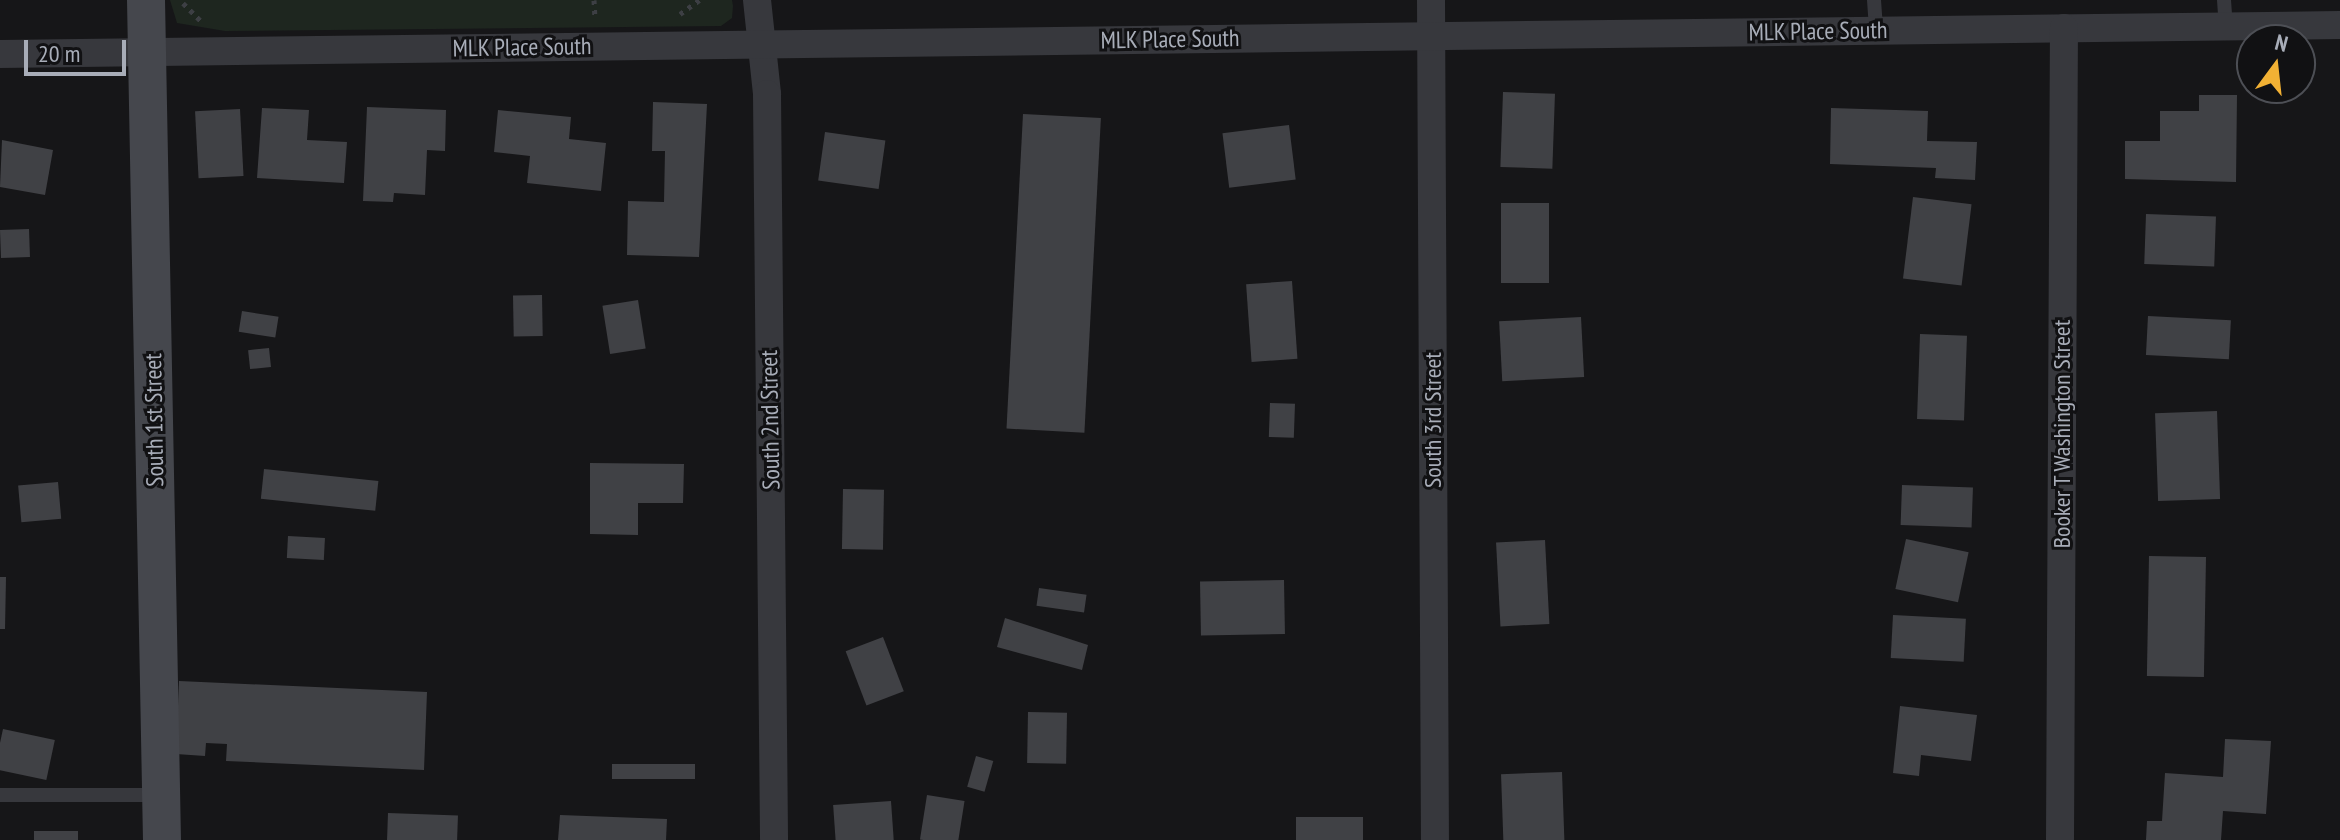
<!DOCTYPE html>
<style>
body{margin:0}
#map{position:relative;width:2340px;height:840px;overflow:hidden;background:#161618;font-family:"PT Sans Narrow",sans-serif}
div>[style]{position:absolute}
.green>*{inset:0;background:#1e261f}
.building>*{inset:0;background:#404145;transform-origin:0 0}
.path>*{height:5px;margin-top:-2.5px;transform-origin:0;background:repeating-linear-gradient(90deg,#3d3f44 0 4px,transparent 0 10px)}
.lane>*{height:14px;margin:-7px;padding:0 7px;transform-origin:7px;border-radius:7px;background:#37383d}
.street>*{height:28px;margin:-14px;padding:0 14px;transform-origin:14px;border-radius:14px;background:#37383d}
.secondary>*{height:38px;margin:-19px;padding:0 19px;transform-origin:19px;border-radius:19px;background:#45474d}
span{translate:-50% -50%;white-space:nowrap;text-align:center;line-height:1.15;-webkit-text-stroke:6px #111113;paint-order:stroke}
.street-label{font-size:24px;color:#a8adb8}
.north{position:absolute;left:2236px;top:24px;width:80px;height:80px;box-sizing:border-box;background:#111113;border:2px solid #4d4f55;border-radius:50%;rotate:15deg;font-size:22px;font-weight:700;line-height:32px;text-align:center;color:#a8adb8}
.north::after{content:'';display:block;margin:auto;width:28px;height:36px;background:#f2b134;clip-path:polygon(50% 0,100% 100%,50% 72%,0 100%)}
.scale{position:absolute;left:24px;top:40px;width:102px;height:36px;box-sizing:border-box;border:4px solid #a8adb8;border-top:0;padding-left:10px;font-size:24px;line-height:28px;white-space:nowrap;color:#a8adb8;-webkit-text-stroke:6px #111113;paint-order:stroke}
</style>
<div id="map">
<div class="green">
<i style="clip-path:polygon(170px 0,732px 0,733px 6px,732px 18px,721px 26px,225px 31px,177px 23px)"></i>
</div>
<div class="building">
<i style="left:1503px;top:92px;width:52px;height:75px;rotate:2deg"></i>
<i style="clip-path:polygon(2199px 95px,2237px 95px,2236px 182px,2125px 179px,2125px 141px,2160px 141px,2160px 111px,2199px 111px)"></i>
<i style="clip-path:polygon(653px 102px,707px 104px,699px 257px,627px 255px,628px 201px,664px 202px,665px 151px,652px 151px)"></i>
<i style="clip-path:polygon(367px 107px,446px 110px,445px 151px,427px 150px,425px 195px,394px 193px,393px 202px,363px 201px)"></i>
<i style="clip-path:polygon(262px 108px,309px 110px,307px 140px,347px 142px,344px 183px,257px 178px)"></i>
<i style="clip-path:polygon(1831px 108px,1928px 111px,1927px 141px,1977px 142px,1975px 180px,1935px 178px,1936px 168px,1830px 164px)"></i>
<i style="left:240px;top:109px;width:67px;height:45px;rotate:87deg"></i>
<i style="clip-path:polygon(498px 110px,571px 117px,569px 139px,606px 143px,601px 191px,527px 183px,530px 156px,494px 152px)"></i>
<i style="left:1023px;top:114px;width:78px;height:315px;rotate:3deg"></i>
<i style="left:1289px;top:125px;width:55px;height:67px;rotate:83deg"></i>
<i style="left:825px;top:132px;width:61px;height:49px;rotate:8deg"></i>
<i style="clip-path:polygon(2px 140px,53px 150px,45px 195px,0 187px)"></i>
<i style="left:1913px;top:197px;width:59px;height:82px;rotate:7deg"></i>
<i style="left:1501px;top:203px;width:48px;height:80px"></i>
<i style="left:2146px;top:214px;width:70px;height:50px;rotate:2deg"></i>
<i style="left:29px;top:229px;width:28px;height:29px;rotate:88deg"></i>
<i style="left:1292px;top:281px;width:78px;height:46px;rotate:86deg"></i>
<i style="left:542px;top:295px;width:41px;height:29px;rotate:89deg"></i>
<i style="left:638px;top:300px;width:49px;height:36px;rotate:81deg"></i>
<i style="left:242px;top:311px;width:37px;height:21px;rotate:9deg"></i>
<i style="left:2148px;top:316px;width:83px;height:39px;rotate:3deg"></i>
<i style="left:1581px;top:317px;width:60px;height:82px;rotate:87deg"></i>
<i style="left:1920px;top:334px;width:47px;height:85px;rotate:2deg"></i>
<i style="left:269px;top:348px;width:19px;height:21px;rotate:84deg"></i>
<i style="left:1270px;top:403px;width:25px;height:34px;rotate:2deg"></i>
<i style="left:2217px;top:411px;width:88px;height:62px;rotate:88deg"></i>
<i style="clip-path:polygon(590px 463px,684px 464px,683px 503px,638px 503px,638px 535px,590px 534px)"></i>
<i style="left:264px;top:469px;width:115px;height:30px;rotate:6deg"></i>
<i style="left:58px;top:482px;width:37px;height:40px;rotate:85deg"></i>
<i style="left:1902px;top:485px;width:71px;height:40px;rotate:2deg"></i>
<i style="left:843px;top:489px;width:41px;height:60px;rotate:1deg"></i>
<i style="left:288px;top:536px;width:37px;height:22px;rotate:3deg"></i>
<i style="left:1906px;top:539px;width:64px;height:51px;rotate:12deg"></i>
<i style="left:1545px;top:540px;width:84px;height:49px;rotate:87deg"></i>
<i style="left:2149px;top:556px;width:57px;height:120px;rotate:1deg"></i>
<i style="clip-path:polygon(0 577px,6px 577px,5px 629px,0 629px)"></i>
<i style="left:1284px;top:580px;width:54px;height:84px;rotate:89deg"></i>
<i style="left:1039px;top:588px;width:48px;height:18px;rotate:8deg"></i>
<i style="left:1893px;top:615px;width:73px;height:43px;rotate:3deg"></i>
<i style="clip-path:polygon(1005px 618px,1088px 645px,1082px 670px,997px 647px)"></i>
<i style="left:883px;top:637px;width:58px;height:40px;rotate:69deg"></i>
<i style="clip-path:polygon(179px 681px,427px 692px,424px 770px,226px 761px,227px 744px,206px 743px,205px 756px,176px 754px)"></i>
<i style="clip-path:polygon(1900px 706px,1977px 715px,1971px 761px,1921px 755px,1919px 776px,1893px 773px)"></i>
<i style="left:1028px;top:712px;width:39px;height:51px;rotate:1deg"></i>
<i style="left:3px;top:729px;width:53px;height:41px;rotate:12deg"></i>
<i style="clip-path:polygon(2225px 739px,2271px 741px,2266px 814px,2223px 811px,2221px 840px,2146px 840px,2147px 821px,2162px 821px,2165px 773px,2223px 777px)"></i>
<i style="left:976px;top:756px;width:18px;height:32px;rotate:16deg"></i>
<i style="left:612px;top:764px;width:83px;height:15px"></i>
<i style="left:1562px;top:772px;width:68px;height:61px;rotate:88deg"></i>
<i style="left:927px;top:795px;width:38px;height:45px;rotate:9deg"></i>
<i style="left:891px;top:801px;width:39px;height:58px;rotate:86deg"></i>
<i style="left:388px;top:813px;width:70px;height:27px;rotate:2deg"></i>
<i style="clip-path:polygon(560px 815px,667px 819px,666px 840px,558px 840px)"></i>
<i style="left:1363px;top:817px;width:23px;height:67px;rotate:90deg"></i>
<i style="left:34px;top:831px;width:44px;height:9px"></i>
</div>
<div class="path">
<i style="left:594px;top:0;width:17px;rotate:87deg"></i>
<i style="left:183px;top:3px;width:25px;rotate:45deg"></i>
<i style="left:680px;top:14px;width:24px;rotate:-36deg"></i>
</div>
<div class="lane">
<i style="left:1874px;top:0;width:30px;rotate:86deg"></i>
<i style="left:2224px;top:0;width:26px;rotate:86deg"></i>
<i style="left:0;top:795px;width:159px"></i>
</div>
<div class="street">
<i style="left:757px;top:0;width:95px;rotate:83.9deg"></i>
<i style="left:767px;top:94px;width:746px;rotate:89.46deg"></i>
<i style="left:1431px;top:0;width:840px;rotate:89.73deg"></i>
<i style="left:0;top:54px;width:2340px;rotate:-0.71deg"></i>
<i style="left:2060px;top:840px;width:812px;rotate:-89.72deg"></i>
</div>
<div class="secondary">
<i style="left:146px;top:0;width:840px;rotate:88.91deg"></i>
</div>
<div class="street-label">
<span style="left:1818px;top:31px;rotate:-1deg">MLK Place South</span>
<span style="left:1170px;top:39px;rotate:-1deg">MLK Place South</span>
<span style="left:522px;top:47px;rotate:-1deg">MLK Place South</span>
<span style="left:154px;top:420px;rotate:-91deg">South 1st Street</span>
<span style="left:770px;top:420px;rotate:-91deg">South 2nd Street</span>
<span style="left:1433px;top:420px;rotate:-90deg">South 3rd Street</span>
<span style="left:2062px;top:434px;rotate:-90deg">Booker T Washington Street</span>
</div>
<div class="north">N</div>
<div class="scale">20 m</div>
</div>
